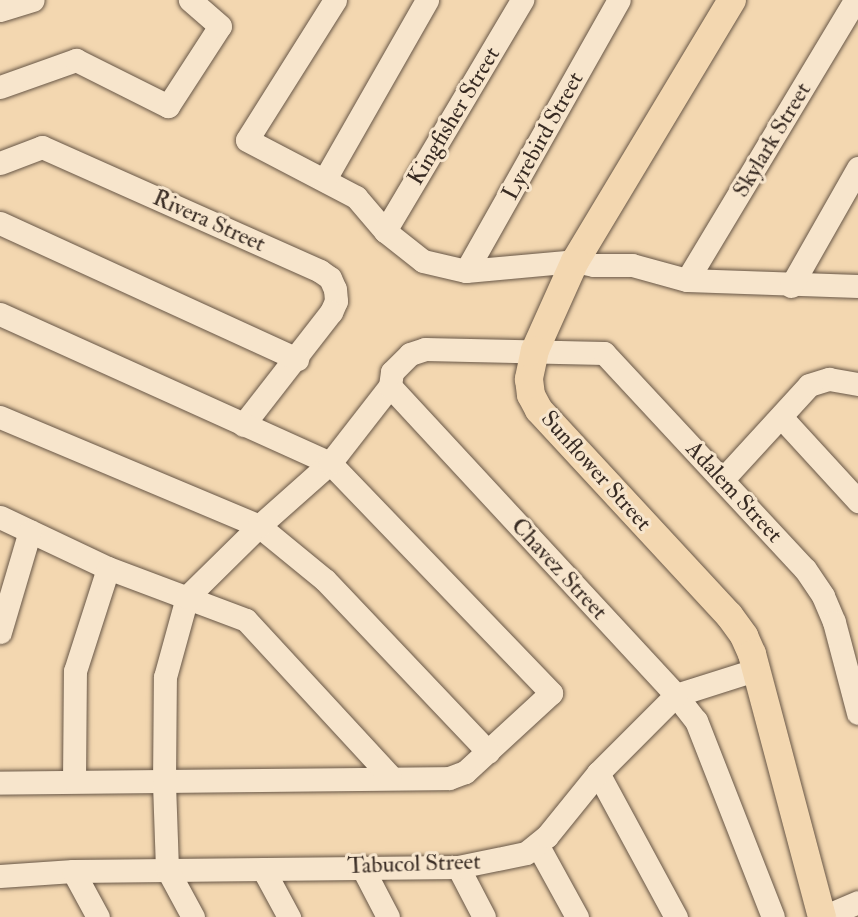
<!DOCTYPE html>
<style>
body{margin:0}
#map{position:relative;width:858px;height:917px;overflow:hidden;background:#f3d7b0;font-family:"IM FELL Double Pica",serif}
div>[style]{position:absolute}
.roads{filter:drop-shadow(0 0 2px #675646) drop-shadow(0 0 2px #675646)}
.minor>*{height:23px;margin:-11.5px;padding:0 11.5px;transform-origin:11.5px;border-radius:11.5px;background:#f7e5cc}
.major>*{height:28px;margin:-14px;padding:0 14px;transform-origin:14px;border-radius:14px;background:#f3d7b0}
span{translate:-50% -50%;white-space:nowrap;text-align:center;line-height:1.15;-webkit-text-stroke:6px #f7e5cc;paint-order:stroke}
.street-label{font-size:23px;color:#382b23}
</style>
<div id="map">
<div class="roads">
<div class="minor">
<i style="left:335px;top:0;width:165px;rotate:122.2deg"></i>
<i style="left:247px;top:140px;width:123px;rotate:27.6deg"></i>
<i style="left:356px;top:197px;width:45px;rotate:49.5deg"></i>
<i style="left:385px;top:231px;width:48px;rotate:38.3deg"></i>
<i style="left:423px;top:261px;width:44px;rotate:13.1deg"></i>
<i style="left:466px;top:271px;width:109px;rotate:-5.2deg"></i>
<i style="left:575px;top:261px;width:19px;rotate:12deg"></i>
<i style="left:594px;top:265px;width:38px"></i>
<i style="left:632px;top:265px;width:57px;rotate:15.3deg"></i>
<i style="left:687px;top:280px;width:171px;rotate:2deg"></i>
<i style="left:0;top:10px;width:34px;rotate:-17deg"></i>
<i style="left:0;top:87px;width:81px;rotate:-19.6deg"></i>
<i style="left:76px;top:60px;width:103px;rotate:26.6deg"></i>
<i style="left:168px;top:106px;width:95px;rotate:-57deg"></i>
<i style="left:220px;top:26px;width:40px;rotate:-139deg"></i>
<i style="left:0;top:163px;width:45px;rotate:-20.9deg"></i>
<i style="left:42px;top:147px;width:304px;rotate:24deg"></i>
<i style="left:320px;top:271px;width:12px;rotate:35deg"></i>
<i style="left:330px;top:278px;width:12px;rotate:66deg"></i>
<i style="left:335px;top:289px;width:12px;rotate:85deg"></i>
<i style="left:336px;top:301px;width:12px;rotate:114deg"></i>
<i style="left:331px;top:312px;width:143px;rotate:127.9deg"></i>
<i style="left:325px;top:179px;width:206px;rotate:-60.3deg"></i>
<i style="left:0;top:223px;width:327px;rotate:24.6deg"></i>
<i style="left:385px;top:231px;width:269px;rotate:-59.3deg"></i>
<i style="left:466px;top:271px;width:311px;rotate:-60.6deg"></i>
<i style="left:687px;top:280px;width:327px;rotate:-59deg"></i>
<i style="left:791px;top:286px;width:136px;rotate:-60.4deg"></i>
<i style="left:0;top:314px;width:362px;rotate:24.3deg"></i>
<i style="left:330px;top:463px;width:319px;rotate:46.1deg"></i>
<i style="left:551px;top:693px;width:117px;rotate:137.4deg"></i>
<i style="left:465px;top:772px;width:17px;rotate:159deg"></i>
<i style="left:449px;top:778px;width:449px;rotate:179.4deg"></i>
<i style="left:0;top:417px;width:281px;rotate:22.8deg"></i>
<i style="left:259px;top:526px;width:85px;rotate:39.3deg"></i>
<i style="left:325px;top:580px;width:237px;rotate:46.5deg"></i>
<i style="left:782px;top:418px;width:113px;rotate:47.5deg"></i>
<i style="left:723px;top:479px;width:127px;rotate:-47.5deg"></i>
<i style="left:809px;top:385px;width:21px;rotate:-17deg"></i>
<i style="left:829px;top:379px;width:29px;rotate:10deg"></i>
<i style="left:0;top:517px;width:119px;rotate:25.3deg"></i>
<i style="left:108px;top:568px;width:147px;rotate:20.6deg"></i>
<i style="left:246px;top:620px;width:212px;rotate:47.3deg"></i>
<i style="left:0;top:632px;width:105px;rotate:-73.5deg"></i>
<i style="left:598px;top:773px;width:164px;rotate:61.6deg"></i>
<i style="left:74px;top:781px;width:110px;rotate:-89.5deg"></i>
<i style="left:75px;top:671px;width:108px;rotate:-72.2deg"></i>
<i style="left:538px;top:846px;width:81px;rotate:61.2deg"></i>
<i style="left:362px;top:867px;width:56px;rotate:62.5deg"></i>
<i style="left:458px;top:867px;width:56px;rotate:62.5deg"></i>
<i style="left:263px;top:869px;width:55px;rotate:61.6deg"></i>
<i style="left:73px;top:871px;width:52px;rotate:61.5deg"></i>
<i style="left:0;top:876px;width:73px;rotate:-3.9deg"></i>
<i style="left:73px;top:871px;width:385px;rotate:-0.6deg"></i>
<i style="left:458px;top:867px;width:69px;rotate:-11.6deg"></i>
<i style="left:526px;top:853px;width:27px;rotate:-39deg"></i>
<i style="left:547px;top:836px;width:81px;rotate:-51deg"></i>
<i style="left:598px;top:773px;width:110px;rotate:-45deg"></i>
<i style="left:676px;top:695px;width:83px;rotate:-17.6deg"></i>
<i style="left:193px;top:917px;width:55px;rotate:-118.4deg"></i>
<i style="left:167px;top:869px;width:86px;rotate:-92deg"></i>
<i style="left:164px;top:783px;width:106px;rotate:-89.5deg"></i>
<i style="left:165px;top:677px;width:83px;rotate:-74.6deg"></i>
<i style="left:187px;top:597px;width:101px;rotate:-44.6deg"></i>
<i style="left:259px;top:526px;width:95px;rotate:-41.6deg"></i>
<i style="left:330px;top:463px;width:98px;rotate:-52.1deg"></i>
<i style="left:773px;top:917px;width:211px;rotate:-111.4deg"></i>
<i style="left:696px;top:721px;width:33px;rotate:-128deg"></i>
<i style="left:676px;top:695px;width:421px;rotate:-132.8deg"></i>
<i style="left:390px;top:386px;width:14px;rotate:-82deg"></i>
<i style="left:392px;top:372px;width:25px;rotate:-45deg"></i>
<i style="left:410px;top:354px;width:16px;rotate:-18deg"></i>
<i style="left:425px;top:349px;width:179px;rotate:1.3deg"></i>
<i style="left:604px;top:353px;width:295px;rotate:47.1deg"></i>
<i style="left:805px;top:569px;width:32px;rotate:56deg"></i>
<i style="left:823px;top:596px;width:28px;rotate:67deg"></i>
<i style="left:834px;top:622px;width:94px;rotate:75.2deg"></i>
<i style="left:823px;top:917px;width:38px;rotate:-23deg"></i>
</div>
<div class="major">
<i style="left:732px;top:0;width:305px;rotate:121deg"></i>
<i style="left:575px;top:261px;width:98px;rotate:114.2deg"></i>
<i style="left:535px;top:350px;width:30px;rotate:102deg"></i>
<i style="left:529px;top:379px;width:16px;rotate:83deg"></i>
<i style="left:531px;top:395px;width:17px;rotate:62deg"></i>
<i style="left:539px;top:410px;width:280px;rotate:47.2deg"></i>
<i style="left:729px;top:615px;width:26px;rotate:54deg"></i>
<i style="left:744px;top:636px;width:20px;rotate:66deg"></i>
<i style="left:752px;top:654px;width:272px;rotate:75.1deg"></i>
</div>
</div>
<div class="street-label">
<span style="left:454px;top:116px;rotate:-59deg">Kingfisher Street</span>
<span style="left:543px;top:136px;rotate:-61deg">Lyrebird Street</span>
<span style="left:772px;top:140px;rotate:-59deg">Skylark Street</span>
<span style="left:209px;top:221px;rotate:24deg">Rivera Street</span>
<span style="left:596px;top:471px;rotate:48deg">Sunflower Street</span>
<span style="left:734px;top:492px;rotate:47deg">Adalem Street</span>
<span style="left:559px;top:569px;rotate:47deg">Chavez Street</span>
<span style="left:414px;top:864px;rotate:-2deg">Tabucol Street</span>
</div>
</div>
